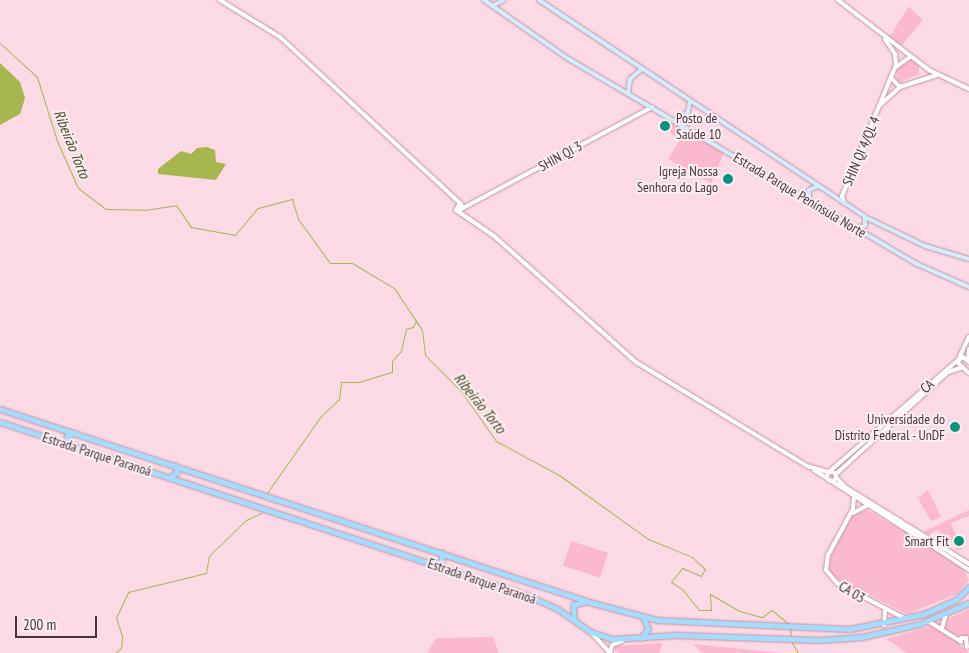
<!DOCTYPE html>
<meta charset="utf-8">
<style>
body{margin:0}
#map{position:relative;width:969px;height:653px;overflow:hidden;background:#fcdae5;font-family:"PT Sans Narrow",sans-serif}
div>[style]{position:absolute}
.green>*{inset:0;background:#fab9cf;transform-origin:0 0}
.water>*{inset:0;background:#a7b74f}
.stream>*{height:1px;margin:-0.5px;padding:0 0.5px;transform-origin:0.5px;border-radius:0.5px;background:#a7b74f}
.roads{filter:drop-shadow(0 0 1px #c492a2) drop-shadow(0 0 1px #c492a2)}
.tertiary>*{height:4px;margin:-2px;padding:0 2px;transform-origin:2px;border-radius:2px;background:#fff}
.tertiary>.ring{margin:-2px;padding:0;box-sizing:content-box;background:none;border:4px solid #fff;border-radius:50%}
.secondary>*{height:4px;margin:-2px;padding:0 2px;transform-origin:2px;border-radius:2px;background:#d1eefe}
.primary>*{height:4.5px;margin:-2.25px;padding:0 2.25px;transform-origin:2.25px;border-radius:2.25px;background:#a3dcfe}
.dots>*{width:14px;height:14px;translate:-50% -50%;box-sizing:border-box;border:2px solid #faeef2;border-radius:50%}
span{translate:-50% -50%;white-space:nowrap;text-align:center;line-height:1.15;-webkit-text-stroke:4px #faeef2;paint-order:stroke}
.poi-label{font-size:14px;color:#49343b}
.left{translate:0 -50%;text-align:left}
.right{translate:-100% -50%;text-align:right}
.street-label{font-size:14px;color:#49343b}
.water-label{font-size:15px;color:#444b20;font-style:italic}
.scale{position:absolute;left:15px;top:616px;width:82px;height:22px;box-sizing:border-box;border:2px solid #49343b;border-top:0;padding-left:6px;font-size:15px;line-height:18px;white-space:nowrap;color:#49343b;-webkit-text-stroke:4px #faeef2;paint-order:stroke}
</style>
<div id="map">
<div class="green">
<i style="clip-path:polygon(909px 7px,923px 20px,900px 47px,888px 38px,893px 32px,898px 35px,893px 31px)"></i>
<i style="clip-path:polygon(910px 59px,919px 65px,919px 74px,896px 84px,897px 69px)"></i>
<i style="clip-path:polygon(669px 121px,724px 152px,711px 183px,668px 159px,679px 141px,666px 128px)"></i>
<i style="clip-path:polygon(928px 490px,941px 517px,931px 521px,918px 498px)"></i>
<i style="clip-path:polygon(867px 510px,960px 562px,969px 580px,957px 594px,907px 614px,828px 574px,831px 556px,850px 516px)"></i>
<i style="clip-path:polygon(969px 510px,969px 516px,951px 523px,963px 549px,955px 551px,957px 544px,936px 530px,929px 535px,923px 532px)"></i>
<i style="left:571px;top:541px;width:39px;height:26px;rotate:18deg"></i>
<i style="clip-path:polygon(969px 609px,969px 636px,956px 641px,969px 653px,907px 653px,886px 639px,932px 626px)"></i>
<i style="clip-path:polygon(493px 637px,499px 653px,427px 653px,436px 638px)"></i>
<i style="clip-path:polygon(662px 643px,659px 653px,619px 653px,615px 649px,615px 646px)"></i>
<i style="clip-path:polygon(693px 644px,782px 653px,702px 653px)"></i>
</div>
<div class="water">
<i style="clip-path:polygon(0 63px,20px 82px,25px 98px,20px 114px,0 125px)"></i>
<i style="clip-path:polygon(207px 147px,215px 150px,216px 162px,226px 164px,216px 180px,158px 174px,158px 169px,181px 151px,191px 154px,197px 148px)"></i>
</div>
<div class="stream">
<i style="left:0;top:43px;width:50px;rotate:42.6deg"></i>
<i style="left:37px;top:77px;width:67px;rotate:72.6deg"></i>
<i style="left:57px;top:141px;width:51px;rotate:65.9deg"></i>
<i style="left:78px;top:188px;width:35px;rotate:37deg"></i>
<i style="left:106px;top:209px;width:39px;rotate:1deg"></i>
<i style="left:145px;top:210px;width:31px;rotate:-9deg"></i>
<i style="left:176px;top:205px;width:27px;rotate:56deg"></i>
<i style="left:191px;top:227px;width:45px;rotate:10.3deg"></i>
<i style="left:235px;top:235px;width:35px;rotate:-50deg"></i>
<i style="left:258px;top:208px;width:35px;rotate:-15deg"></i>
<i style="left:292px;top:199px;width:21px;rotate:73deg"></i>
<i style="left:298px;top:219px;width:54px;rotate:54deg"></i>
<i style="left:330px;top:263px;width:22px"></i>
<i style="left:352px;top:263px;width:49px;rotate:30.8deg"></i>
<i style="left:394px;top:288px;width:50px;rotate:56.3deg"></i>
<i style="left:422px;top:330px;width:25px;rotate:83deg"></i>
<i style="left:425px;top:355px;width:51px;rotate:45deg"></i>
<i style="left:461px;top:391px;width:61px;rotate:55deg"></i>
<i style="left:496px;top:441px;width:72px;rotate:28.4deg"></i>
<i style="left:559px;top:475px;width:110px;rotate:35.7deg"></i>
<i style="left:648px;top:539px;width:48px;rotate:22.2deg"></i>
<i style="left:692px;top:557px;width:18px;rotate:43deg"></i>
<i style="left:705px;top:569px;width:8px;rotate:120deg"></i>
<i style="left:701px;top:576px;width:21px;rotate:-157deg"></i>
<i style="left:682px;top:568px;width:18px;rotate:128deg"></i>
<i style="left:671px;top:582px;width:13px;rotate:32deg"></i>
<i style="left:682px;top:589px;width:27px;rotate:51deg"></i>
<i style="left:699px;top:610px;width:12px"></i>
<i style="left:711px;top:610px;width:16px;rotate:-94deg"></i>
<i style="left:710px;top:594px;width:34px;rotate:30deg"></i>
<i style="left:739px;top:611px;width:24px;rotate:15deg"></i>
<i style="left:762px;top:617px;width:12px;rotate:-35deg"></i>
<i style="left:772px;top:610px;width:23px;rotate:40deg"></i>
<i style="left:267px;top:493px;width:94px;rotate:-55deg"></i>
<i style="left:321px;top:416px;width:25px;rotate:-43deg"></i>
<i style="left:339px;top:399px;width:17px;rotate:-83deg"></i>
<i style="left:341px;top:382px;width:18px"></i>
<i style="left:359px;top:382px;width:34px;rotate:-17deg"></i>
<i style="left:392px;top:372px;width:11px;rotate:-90deg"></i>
<i style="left:392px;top:361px;width:13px;rotate:-48deg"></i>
<i style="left:401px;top:351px;width:23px;rotate:-77deg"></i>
<i style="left:406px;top:329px;width:7px;rotate:-16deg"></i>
<i style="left:413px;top:327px;width:7px;rotate:-63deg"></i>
<i style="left:790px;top:628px;width:9px;rotate:84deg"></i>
<i style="left:791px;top:641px;width:14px;rotate:60deg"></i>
<i style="left:115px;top:653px;width:8px;rotate:-40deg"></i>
<i style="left:121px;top:648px;width:12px;rotate:-85deg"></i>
<i style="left:122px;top:636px;width:19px;rotate:-108deg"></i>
<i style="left:116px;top:618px;width:29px;rotate:-65deg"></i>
<i style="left:128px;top:592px;width:80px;rotate:-13.7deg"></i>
<i style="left:206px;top:573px;width:17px;rotate:-80deg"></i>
<i style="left:209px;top:556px;width:52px;rotate:-44.2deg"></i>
<i style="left:246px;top:520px;width:17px;rotate:-25deg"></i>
</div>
<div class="roads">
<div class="tertiary">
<i style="left:220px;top:0;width:70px;rotate:31.7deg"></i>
<i style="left:280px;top:37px;width:245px;rotate:42.7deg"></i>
<i style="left:838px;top:0;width:115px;rotate:37.6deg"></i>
<i style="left:929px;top:70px;width:44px;rotate:25.4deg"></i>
<i style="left:896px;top:67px;width:17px;rotate:-36deg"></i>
<i style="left:891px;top:78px;width:13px;rotate:45deg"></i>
<i style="left:880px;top:105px;width:27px;rotate:-42deg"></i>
<i style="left:900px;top:87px;width:38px;rotate:-18deg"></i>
<i style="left:844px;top:203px;width:7px;rotate:-106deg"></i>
<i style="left:842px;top:196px;width:142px;rotate:-67.6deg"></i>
<i style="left:896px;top:65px;width:11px;rotate:-95deg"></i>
<i style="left:895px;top:54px;width:18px;rotate:-124deg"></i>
<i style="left:463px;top:208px;width:214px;rotate:-28.1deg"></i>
<i style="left:459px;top:211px;width:5px;rotate:-37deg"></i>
<i style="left:463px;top:208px;width:6px;rotate:-121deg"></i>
<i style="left:460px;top:203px;width:8px;rotate:120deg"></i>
<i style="left:456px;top:210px;width:46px;rotate:34.4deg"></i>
<i style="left:494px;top:236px;width:190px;rotate:41.6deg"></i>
<i style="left:636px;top:362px;width:200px;rotate:31.3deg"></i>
<i style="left:807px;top:466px;width:22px;rotate:16deg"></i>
<i style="left:959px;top:358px;width:23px;rotate:-65deg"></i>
<i style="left:968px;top:359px;width:10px;rotate:-84deg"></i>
<i style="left:969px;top:362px;width:8px;rotate:-140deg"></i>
<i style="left:963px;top:357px;width:8px;rotate:140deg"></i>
<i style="left:957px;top:362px;width:16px;rotate:43deg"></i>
<i style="left:814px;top:470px;width:15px;rotate:32deg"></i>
<i style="left:830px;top:471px;width:169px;rotate:-40.9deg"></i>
<i class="ring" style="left:826.5px;top:471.5px;width:5px;height:5px"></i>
<i style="left:836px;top:474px;width:151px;rotate:-42.3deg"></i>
<i style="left:948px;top:372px;width:13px;rotate:-18deg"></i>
<i style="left:836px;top:477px;width:13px;rotate:48deg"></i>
<i style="left:845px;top:487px;width:146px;rotate:31.8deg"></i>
<i style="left:830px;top:480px;width:166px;rotate:32.9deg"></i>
<i style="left:854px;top:497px;width:12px;rotate:95deg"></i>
<i style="left:853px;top:509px;width:52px;rotate:118.5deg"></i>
<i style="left:828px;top:555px;width:15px;rotate:98deg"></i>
<i style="left:826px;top:570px;width:17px;rotate:50deg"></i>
<i style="left:837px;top:583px;width:76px;rotate:27.6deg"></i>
<i style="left:853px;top:513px;width:17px;rotate:-28deg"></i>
<i style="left:928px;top:621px;width:39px;rotate:32deg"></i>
<i style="left:884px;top:625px;width:14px;rotate:-86deg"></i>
<i style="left:942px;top:628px;width:15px;rotate:-74deg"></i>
<i style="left:591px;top:632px;width:28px;rotate:48deg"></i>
<i style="left:961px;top:638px;width:5px"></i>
<i style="left:966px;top:638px;width:9px;rotate:84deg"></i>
<i style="left:610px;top:653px;width:8px;rotate:-76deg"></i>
<i style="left:612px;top:645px;width:11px;rotate:-22deg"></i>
</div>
<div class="secondary">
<i style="left:484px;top:0;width:101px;rotate:34.9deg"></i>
<i style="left:567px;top:58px;width:406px;rotate:30.5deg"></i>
<i style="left:917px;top:264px;width:57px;rotate:23.9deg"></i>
<i style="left:539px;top:0;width:392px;rotate:33.6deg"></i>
<i style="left:865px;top:217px;width:67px;rotate:25.8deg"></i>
<i style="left:925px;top:246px;width:46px;rotate:16.5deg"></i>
<i style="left:492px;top:6px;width:13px;rotate:-27deg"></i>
<i style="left:628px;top:93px;width:14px;rotate:-82deg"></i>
<i style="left:630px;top:79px;width:16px;rotate:-40deg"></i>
<i style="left:676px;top:121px;width:15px;rotate:-37deg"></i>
<i style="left:688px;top:112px;width:11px;rotate:-80deg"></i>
<i style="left:809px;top:200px;width:10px;rotate:-90deg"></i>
<i style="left:809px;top:190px;width:10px;rotate:-24deg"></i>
<i style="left:857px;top:228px;width:8px;rotate:-14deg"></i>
<i style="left:865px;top:226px;width:9px;rotate:-90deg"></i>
</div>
<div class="primary">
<i style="left:0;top:409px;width:624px;rotate:18.12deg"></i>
<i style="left:593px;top:603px;width:67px;rotate:14.7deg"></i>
<i style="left:658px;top:620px;width:192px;rotate:2.7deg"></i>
<i style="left:850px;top:629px;width:76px;rotate:-11.5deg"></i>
<i style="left:924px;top:614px;width:35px;rotate:-24deg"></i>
<i style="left:956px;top:600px;width:18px;rotate:-45deg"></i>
<i style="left:0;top:422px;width:557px;rotate:18.21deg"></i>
<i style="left:529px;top:596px;width:32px;rotate:24deg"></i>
<i style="left:558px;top:609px;width:40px;rotate:34.9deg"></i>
<i style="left:591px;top:632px;width:23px;rotate:18deg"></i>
<i style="left:613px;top:639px;width:63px;rotate:-3.6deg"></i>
<i style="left:676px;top:635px;width:144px;rotate:2deg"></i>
<i style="left:820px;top:640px;width:42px;rotate:-4.1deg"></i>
<i style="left:862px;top:637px;width:59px;rotate:-12.6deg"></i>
<i style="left:920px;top:624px;width:53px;rotate:-23.2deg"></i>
<i style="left:67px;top:444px;width:8px;rotate:-90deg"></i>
<i style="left:67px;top:436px;width:8px;rotate:-23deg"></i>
<i style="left:170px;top:478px;width:9px;rotate:-41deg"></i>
<i style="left:177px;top:472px;width:6px;rotate:-108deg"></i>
<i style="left:436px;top:564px;width:7px;rotate:-34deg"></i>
<i style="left:442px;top:560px;width:7px;rotate:-90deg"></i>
<i style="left:574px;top:619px;width:14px;rotate:-94deg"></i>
<i style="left:573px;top:605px;width:11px;rotate:-15deg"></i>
<i style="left:641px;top:638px;width:11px;rotate:-52deg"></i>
<i style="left:648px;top:629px;width:12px;rotate:-114deg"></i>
</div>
</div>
<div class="dots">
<i style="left:665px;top:126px;background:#0a927d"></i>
<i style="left:728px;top:179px;background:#0a927d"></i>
<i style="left:955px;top:427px;background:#0a927d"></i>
<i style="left:959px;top:541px;background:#0a927d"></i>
</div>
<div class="poi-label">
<span class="left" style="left:676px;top:126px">Posto de<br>Saúde 10</span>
<span class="right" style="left:718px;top:179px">Igreja Nossa<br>Senhora do Lago</span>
<span class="right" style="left:945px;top:427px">Universidade do<br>Distrito Federal - UnDF</span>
<span class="right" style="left:949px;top:541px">Smart Fit</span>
</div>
<div class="street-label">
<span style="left:861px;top:151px;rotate:-67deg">SHIN QI 4/QL 4</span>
<span style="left:560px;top:156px;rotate:-29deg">SHIN QI 3</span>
<span style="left:800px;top:195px;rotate:31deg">Estrada Parque Península Norte</span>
<span style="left:927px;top:386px;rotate:-41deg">CA</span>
<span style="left:97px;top:454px;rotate:18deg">Estrada Parque Paranoá</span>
<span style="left:482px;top:581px;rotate:19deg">Estrada Parque Paranoá</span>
<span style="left:852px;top:592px;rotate:31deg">CA 03</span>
</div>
<div class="water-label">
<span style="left:72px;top:144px;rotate:68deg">Ribeirão Torto</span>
<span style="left:480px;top:403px;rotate:51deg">Ribeirão Torto</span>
</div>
<div class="scale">200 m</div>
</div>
